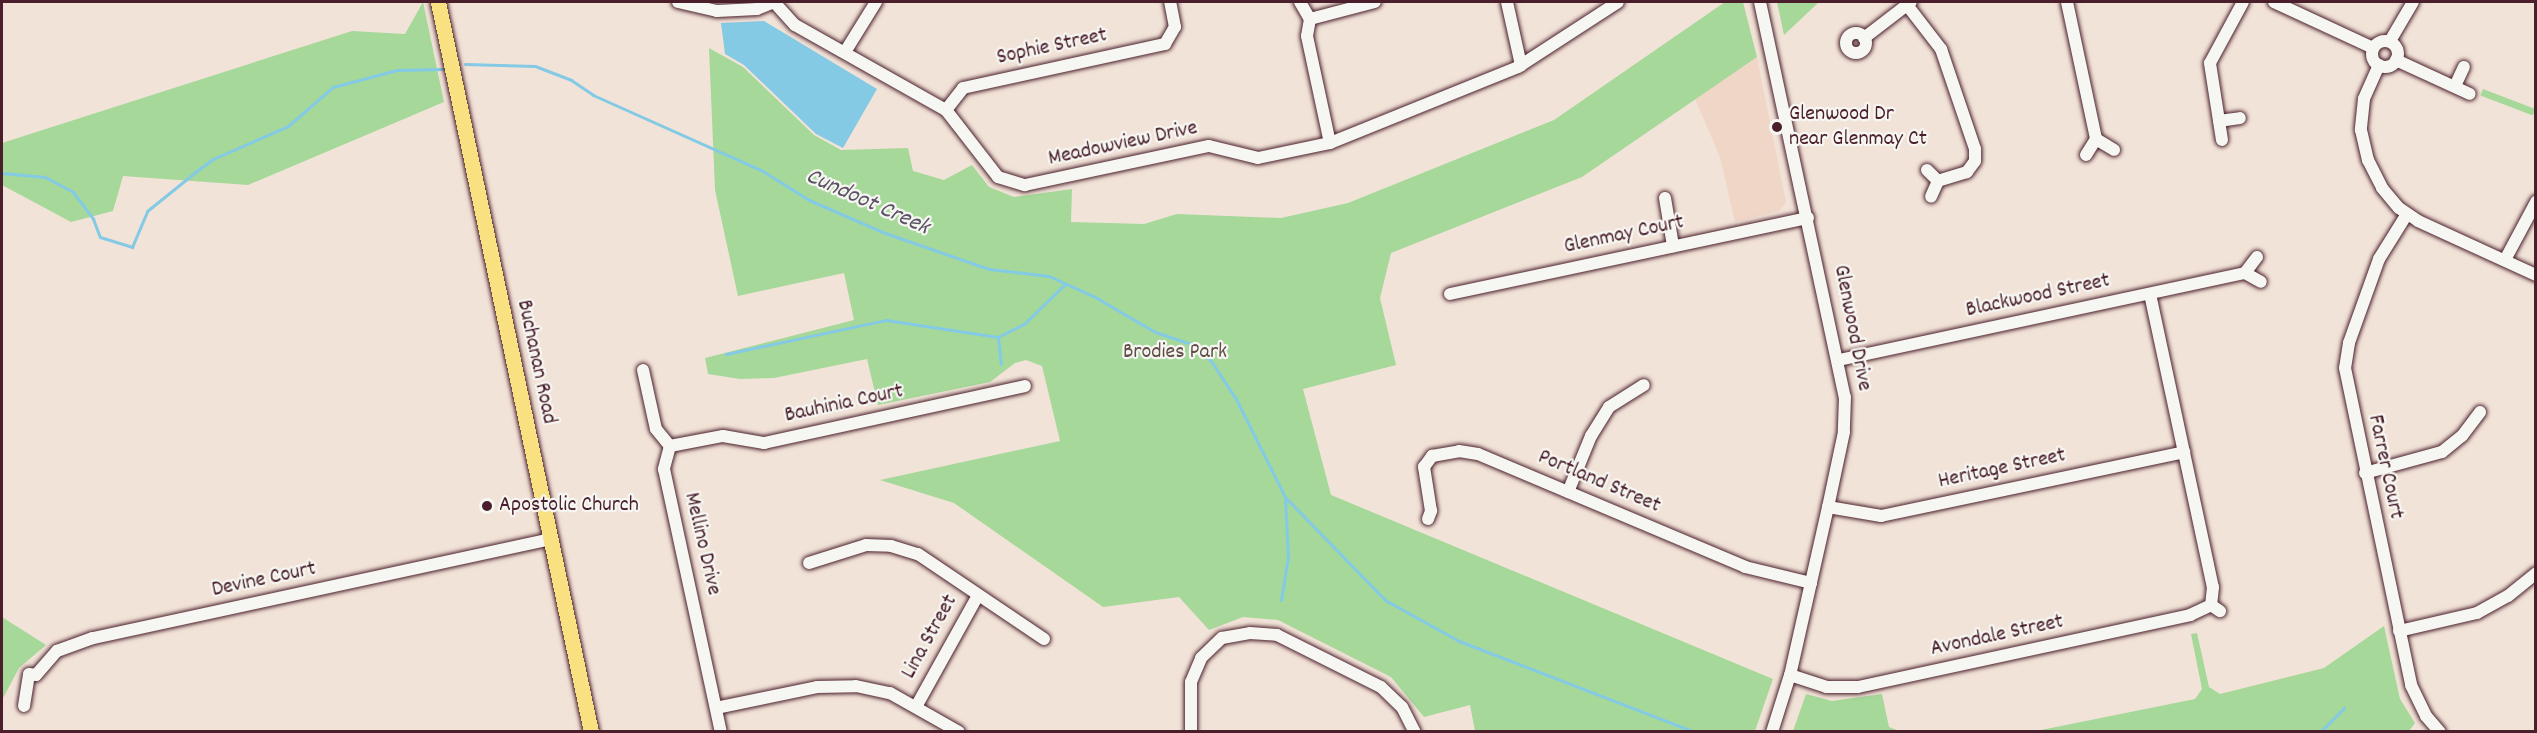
<!DOCTYPE html>
<style>
body{margin:0}
#map{position:relative;width:2537px;height:733px;overflow:hidden;background:#f2e3d8;font-family:Dekko,sans-serif}
div>[style]{position:absolute}
.built>*{inset:0;background:#f0d6c6}
.green>*{inset:0;background:#a5d899;transform-origin:0 0}
.water>*{inset:0;background:#84cae5}
.stream>*{height:3px;margin:-1.5px;padding:0 1.5px;transform-origin:1.5px;border-radius:1.5px;background:#84cae5}
.roads{filter:drop-shadow(0 0 2px #4a1f2b) drop-shadow(0 0 2px #4a1f2b)}
.minor>*{height:12px;margin:-6px;padding:0 6px;transform-origin:6px;border-radius:6px;background:#f6f6f2}
.minor>.ring{margin:-6px;padding:0;box-sizing:content-box;background:none;border:12px solid #f6f6f2;border-radius:50%}
.major>*{height:15px;margin:-7.5px;padding:0 7.5px;transform-origin:7.5px;border-radius:7.5px;background:#f9e181}
.dots>*{width:16px;height:16px;translate:-50% -50%;box-sizing:border-box;border:3px solid #f6f6f2;border-radius:50%}
span{translate:-50% -50%;white-space:nowrap;text-align:center;line-height:1.15;-webkit-text-stroke:4.5px #f6f6f2;paint-order:stroke}
.street-label{font-size:22px;color:#4a1f2b}
.poi-label{font-size:22px;color:#4a1f2b}
.left{translate:0 -50%;text-align:left}
.park-label{font-size:22px;color:#614d46}
.water-label{font-size:24px;color:#5b5263;font-style:italic}
.frame{position:absolute;inset:0;border:3px solid #4a1f2b;pointer-events:none}
</style>
<div id="map">
<div class="built">
<i style="clip-path:polygon(1757px 57px,1786px 202px,1779px 211px,1735px 222px,1720px 157px,1695px 99px)"></i>
</div>
<div class="green">
<i style="clip-path:polygon(423px 2px,444px 102px,248px 185px,123px 176px,113px 211px,71px 222px,2px 185px,2px 143px,352px 31px,405px 34px)"></i>
<i style="clip-path:polygon(1725px 2px,1743px 2px,1757px 57px,1582px 177px,1391px 253px,1380px 298px,1396px 365px,1303px 389px,1331px 495px,1773px 679px,1755px 731px,1475px 731px,1470px 705px,1424px 717px,1391px 677px,1278px 620px,1243px 617px,1209px 630px,1179px 597px,1103px 607px,954px 503px,880px 480px,1060px 441px,1042px 366px,1026px 360px,1015px 363px,990px 382px,878px 405px,867px 359px,774px 378px,740px 379px,708px 374px,705px 358px,854px 320px,844px 273px,738px 296px,715px 190px,709px 48px,743px 67px,814px 135px,841px 150px,908px 148px,913px 171px,944px 180px,972px 165px,989px 187px,1014px 197px,1072px 189px,1071px 222px,1144px 224px,1177px 214px,1281px 218px,1348px 203px,1554px 120px)"></i>
<i style="clip-path:polygon(1777px 2px,1819px 2px,1784px 35px)"></i>
<i style="left:2483px;top:89px;width:56px;height:7px;rotate:21deg"></i>
<i style="clip-path:polygon(2px 617px,46px 645px,19px 668px,2px 700px)"></i>
<i style="clip-path:polygon(2384px 626px,2400px 699px,2415px 723px,2409px 731px,2036px 731px,2195px 699px,2202px 689px,2191px 634px,2197px 633px,2209px 687px,2220px 694px,2324px 668px)"></i>
<i style="clip-path:polygon(1806px 694px,1832px 701px,1882px 694px,1889px 727px,1899px 731px,1793px 731px)"></i>
</div>
<div class="water">
<i style="clip-path:polygon(764px 21px,877px 89px,843px 148px,816px 134px,744px 65px,725px 54px,721px 23px)"></i>
</div>
<div class="stream">
<i style="left:465px;top:64px;width:70px;rotate:1.6deg"></i>
<i style="left:535px;top:66px;width:39px;rotate:21deg"></i>
<i style="left:571px;top:80px;width:27px;rotate:34deg"></i>
<i style="left:593px;top:95px;width:184px;rotate:24.1deg"></i>
<i style="left:761px;top:170px;width:57px;rotate:32deg"></i>
<i style="left:809px;top:200px;width:83px;rotate:23.5deg"></i>
<i style="left:885px;top:233px;width:110px;rotate:19.1deg"></i>
<i style="left:989px;top:269px;width:60px;rotate:6.7deg"></i>
<i style="left:1049px;top:276px;width:51px;rotate:24.5deg"></i>
<i style="left:1095px;top:297px;width:69px;rotate:30.3deg"></i>
<i style="left:1155px;top:332px;width:41px;rotate:18.4deg"></i>
<i style="left:1194px;top:345px;width:23px;rotate:43deg"></i>
<i style="left:1211px;top:361px;width:45px;rotate:56.7deg"></i>
<i style="left:1236px;top:399px;width:110px;rotate:63.4deg"></i>
<i style="left:1285px;top:497px;width:144px;rotate:45.8deg"></i>
<i style="left:1385px;top:600px;width:85px;rotate:29deg"></i>
<i style="left:1459px;top:641px;width:253px;rotate:21.1deg"></i>
<i style="left:2px;top:173px;width:43px;rotate:5.3deg"></i>
<i style="left:45px;top:177px;width:32px;rotate:28deg"></i>
<i style="left:73px;top:192px;width:34px;rotate:53deg"></i>
<i style="left:93px;top:219px;width:19px;rotate:69deg"></i>
<i style="left:100px;top:237px;width:34px;rotate:17deg"></i>
<i style="left:132px;top:247px;width:39px;rotate:-67deg"></i>
<i style="left:147px;top:211px;width:65px;rotate:-38.8deg"></i>
<i style="left:198px;top:170px;width:19px;rotate:-36deg"></i>
<i style="left:213px;top:159px;width:82px;rotate:-23.7deg"></i>
<i style="left:288px;top:126px;width:60px;rotate:-40.9deg"></i>
<i style="left:333px;top:87px;width:66px;rotate:-14.9deg"></i>
<i style="left:397px;top:70px;width:46px;rotate:-1.2deg"></i>
<i style="left:998px;top:337px;width:27px;rotate:84deg"></i>
<i style="left:726px;top:354px;width:164px;rotate:-12deg"></i>
<i style="left:886px;top:320px;width:113px;rotate:8.6deg"></i>
<i style="left:998px;top:337px;width:29px;rotate:-27deg"></i>
<i style="left:1024px;top:324px;width:57px;rotate:-44.3deg"></i>
<i style="left:1281px;top:600px;width:44px;rotate:-80.8deg"></i>
<i style="left:1288px;top:557px;width:59px;rotate:-92.9deg"></i>
<i style="left:2320px;top:732px;width:34px;rotate:-45deg"></i>
</div>
<div class="roads">
<div class="minor">
<i style="left:678px;top:2px;width:40px;rotate:13deg"></i>
<i style="left:717px;top:11px;width:40px;rotate:-2.9deg"></i>
<i style="left:757px;top:9px;width:18px;rotate:-22deg"></i>
<i style="left:774px;top:2px;width:31px;rotate:48deg"></i>
<i style="left:795px;top:25px;width:173px;rotate:29.4deg"></i>
<i style="left:946px;top:110px;width:85px;rotate:52.2deg"></i>
<i style="left:998px;top:177px;width:28px;rotate:17deg"></i>
<i style="left:1025px;top:185px;width:188px;rotate:-12deg"></i>
<i style="left:1209px;top:146px;width:50px;rotate:13.8deg"></i>
<i style="left:1258px;top:158px;width:74px;rotate:-11.8deg"></i>
<i style="left:1330px;top:143px;width:203px;rotate:-22deg"></i>
<i style="left:1518px;top:67px;width:119px;rotate:-33deg"></i>
<i style="left:1300px;top:2px;width:20px;rotate:60deg"></i>
<i style="left:1310px;top:19px;width:17px;rotate:100deg"></i>
<i style="left:1307px;top:36px;width:109px;rotate:77.9deg"></i>
<i style="left:1507px;top:2px;width:65px;rotate:77.5deg"></i>
<i style="left:1760px;top:2px;width:404px;rotate:77.9deg"></i>
<i style="left:1845px;top:397px;width:35px;rotate:92deg"></i>
<i style="left:1844px;top:432px;width:77px;rotate:102deg"></i>
<i style="left:1828px;top:507px;width:172px;rotate:102.7deg"></i>
<i style="left:1790px;top:675px;width:60px;rotate:107.5deg"></i>
<i style="left:2067px;top:2px;width:140px;rotate:78deg"></i>
<i style="left:2274px;top:2px;width:109px;rotate:24.9deg"></i>
<i style="left:1907px;top:5px;width:56px;rotate:52.3deg"></i>
<i style="left:1941px;top:49px;width:106px;rotate:71.2deg"></i>
<i style="left:1975px;top:149px;width:12px;rotate:90deg"></i>
<i style="left:1975px;top:161px;width:14px;rotate:126deg"></i>
<i style="left:1967px;top:172px;width:30px;rotate:163deg"></i>
<i style="left:1310px;top:19px;width:67px;rotate:-14.7deg"></i>
<i class="ring" style="left:1846px;top:33px;width:8px;height:8px"></i>
<i style="left:1864px;top:38px;width:59px;rotate:-37.5deg"></i>
<i class="ring" style="left:2372px;top:41px;width:14px;height:14px"></i>
<i style="left:2390px;top:41px;width:45px;rotate:-59.5deg"></i>
<i style="left:845px;top:52px;width:59px;rotate:-58.2deg"></i>
<i style="left:2396px;top:60px;width:81px;rotate:24.7deg"></i>
<i style="left:2379px;top:65px;width:37px;rotate:114deg"></i>
<i style="left:2364px;top:99px;width:31px;rotate:96deg"></i>
<i style="left:2361px;top:130px;width:31px;rotate:77deg"></i>
<i style="left:2368px;top:160px;width:31px;rotate:63deg"></i>
<i style="left:2382px;top:188px;width:26px;rotate:50deg"></i>
<i style="left:2399px;top:208px;width:23px;rotate:34deg"></i>
<i style="left:2418px;top:221px;width:130px;rotate:24.6deg"></i>
<i style="left:2455px;top:86px;width:21px;rotate:-65deg"></i>
<i style="left:946px;top:110px;width:28px;rotate:-52deg"></i>
<i style="left:963px;top:88px;width:207px;rotate:-12.3deg"></i>
<i style="left:1165px;top:44px;width:20px;rotate:-60deg"></i>
<i style="left:1175px;top:27px;width:25px;rotate:-101deg"></i>
<i style="left:2219px;top:121px;width:21px;rotate:-8deg"></i>
<i style="left:2222px;top:140px;width:78px;rotate:-98.9deg"></i>
<i style="left:2210px;top:63px;width:69px;rotate:-61.6deg"></i>
<i style="left:2086px;top:155px;width:19px;rotate:-58deg"></i>
<i style="left:2096px;top:139px;width:21px;rotate:31deg"></i>
<i style="left:1927px;top:170px;width:16px;rotate:45deg"></i>
<i style="left:1938px;top:181px;width:17px;rotate:114deg"></i>
<i style="left:1665px;top:198px;width:49px;rotate:80.5deg"></i>
<i style="left:2407px;top:214px;width:53px;rotate:121.9deg"></i>
<i style="left:2379px;top:259px;width:89px;rotate:109.7deg"></i>
<i style="left:2349px;top:343px;width:25px;rotate:99deg"></i>
<i style="left:2345px;top:368px;width:324px;rotate:78.2deg"></i>
<i style="left:2411px;top:685px;width:34px;rotate:64deg"></i>
<i style="left:2426px;top:716px;width:21px;rotate:49deg"></i>
<i style="left:2257px;top:257px;width:20px;rotate:127deg"></i>
<i style="left:2245px;top:273px;width:18px;rotate:29deg"></i>
<i style="left:2506px;top:258px;width:64px;rotate:-61.8deg"></i>
<i style="left:1450px;top:294px;width:366px;rotate:-12deg"></i>
<i style="left:2150px;top:294px;width:300px;rotate:77.9deg"></i>
<i style="left:2213px;top:587px;width:18px;rotate:96deg"></i>
<i style="left:2211px;top:605px;width:11px;rotate:34deg"></i>
<i style="left:1839px;top:360px;width:415px;rotate:-12.1deg"></i>
<i style="left:643px;top:370px;width:60px;rotate:77.6deg"></i>
<i style="left:656px;top:429px;width:22px;rotate:51deg"></i>
<i style="left:670px;top:446px;width:24px;rotate:105deg"></i>
<i style="left:664px;top:469px;width:269px;rotate:77.8deg"></i>
<i style="left:670px;top:446px;width:54px;rotate:-10.7deg"></i>
<i style="left:723px;top:436px;width:42px;rotate:9.7deg"></i>
<i style="left:764px;top:443px;width:267px;rotate:-12.3deg"></i>
<i style="left:2365px;top:473px;width:80px;rotate:-15.3deg"></i>
<i style="left:2442px;top:452px;width:26px;rotate:-39deg"></i>
<i style="left:2462px;top:436px;width:30px;rotate:-53deg"></i>
<i style="left:1568px;top:492px;width:61px;rotate:-67.7deg"></i>
<i style="left:1591px;top:436px;width:34px;rotate:-58deg"></i>
<i style="left:1609px;top:407px;width:41px;rotate:-32.2deg"></i>
<i style="left:1828px;top:507px;width:54px;rotate:9.6deg"></i>
<i style="left:1881px;top:516px;width:310px;rotate:-11.9deg"></i>
<i style="left:1428px;top:519px;width:9px;rotate:-69deg"></i>
<i style="left:1431px;top:511px;width:45px;rotate:-99deg"></i>
<i style="left:1424px;top:467px;width:14px;rotate:-54deg"></i>
<i style="left:1432px;top:456px;width:27px;rotate:-10deg"></i>
<i style="left:1459px;top:451px;width:19px;rotate:9deg"></i>
<i style="left:1478px;top:454px;width:290px;rotate:22.9deg"></i>
<i style="left:1745px;top:567px;width:68px;rotate:13.6deg"></i>
<i style="left:809px;top:563px;width:60px;rotate:-17.5deg"></i>
<i style="left:866px;top:545px;width:25px;rotate:2deg"></i>
<i style="left:891px;top:546px;width:28px;rotate:17deg"></i>
<i style="left:918px;top:554px;width:152px;rotate:34deg"></i>
<i style="left:2399px;top:631px;width:80px;rotate:-13deg"></i>
<i style="left:2477px;top:613px;width:35px;rotate:-29deg"></i>
<i style="left:2508px;top:596px;width:36px;rotate:-39deg"></i>
<i style="left:1790px;top:675px;width:38px;rotate:18deg"></i>
<i style="left:1826px;top:687px;width:32px"></i>
<i style="left:1858px;top:687px;width:340px;rotate:-12.2deg"></i>
<i style="left:2190px;top:615px;width:23px;rotate:-25deg"></i>
<i style="left:917px;top:705px;width:124px;rotate:-60.9deg"></i>
<i style="left:24px;top:706px;width:32px;rotate:-81deg"></i>
<i style="left:29px;top:674px;width:7px;rotate:8deg"></i>
<i style="left:36px;top:675px;width:32px;rotate:-49deg"></i>
<i style="left:57px;top:651px;width:38px;rotate:-20deg"></i>
<i style="left:93px;top:638px;width:468px;rotate:-12.2deg"></i>
<i style="left:716px;top:708px;width:103px;rotate:-11.7deg"></i>
<i style="left:817px;top:687px;width:39px;rotate:-1deg"></i>
<i style="left:856px;top:686px;width:35px;rotate:12deg"></i>
<i style="left:890px;top:693px;width:79px;rotate:29.5deg"></i>
<i style="left:1191px;top:732px;width:50px;rotate:-90deg"></i>
<i style="left:1191px;top:682px;width:26px;rotate:-67deg"></i>
<i style="left:1201px;top:658px;width:29px;rotate:-44deg"></i>
<i style="left:1222px;top:638px;width:28px;rotate:-10deg"></i>
<i style="left:1250px;top:633px;width:27px;rotate:4deg"></i>
<i style="left:1277px;top:635px;width:116px;rotate:26.6deg"></i>
<i style="left:1381px;top:687px;width:29px;rotate:44deg"></i>
<i style="left:1402px;top:707px;width:28px;rotate:63deg"></i>
</div>
<div class="major">
<i style="left:438px;top:2px;width:746px;rotate:78.16deg"></i>
</div>
</div>
<div class="dots">
<i style="left:1777px;top:127px;background:#4a1f2b"></i>
<i style="left:487px;top:506px;background:#4a1f2b"></i>
</div>
<div class="street-label">
<span style="left:1052px;top:47px;rotate:-12deg">Sophie Street</span>
<span style="left:1123px;top:144px;rotate:-12deg">Meadowview Drive</span>
<span style="left:1624px;top:235px;rotate:-12deg">Glenmay Court</span>
<span style="left:2038px;top:296px;rotate:-12deg">Blackwood Street</span>
<span style="left:1852px;top:328px;rotate:79deg">Glenwood Drive</span>
<span style="left:536px;top:362px;rotate:78deg">Buchanan Road</span>
<span style="left:844px;top:404px;rotate:-12deg">Bauhinia Court</span>
<span style="left:2385px;top:467px;rotate:78deg">Farrer Court</span>
<span style="left:2002px;top:469px;rotate:-12deg">Heritage Street</span>
<span style="left:1599px;top:482px;rotate:23deg">Portland Street</span>
<span style="left:702px;top:544px;rotate:77deg">Mellino Drive</span>
<span style="left:264px;top:580px;rotate:-12deg">Devine Court</span>
<span style="left:1997px;top:636px;rotate:-12deg">Avondale Street</span>
<span style="left:930px;top:637px;rotate:-61deg">Lina Street</span>
</div>
<div class="poi-label">
<span class="left" style="left:1789px;top:127px">Glenwood Dr<br>near Glenmay Ct</span>
<span class="left" style="left:499px;top:506px">Apostolic Church</span>
</div>
<div class="park-label">
<span style="left:1175px;top:353px">Brodies Park</span>
</div>
<div class="water-label">
<span style="left:867px;top:203px;rotate:24deg">Cundoot Creek</span>
</div>
<div class="frame"></div>
</div>
